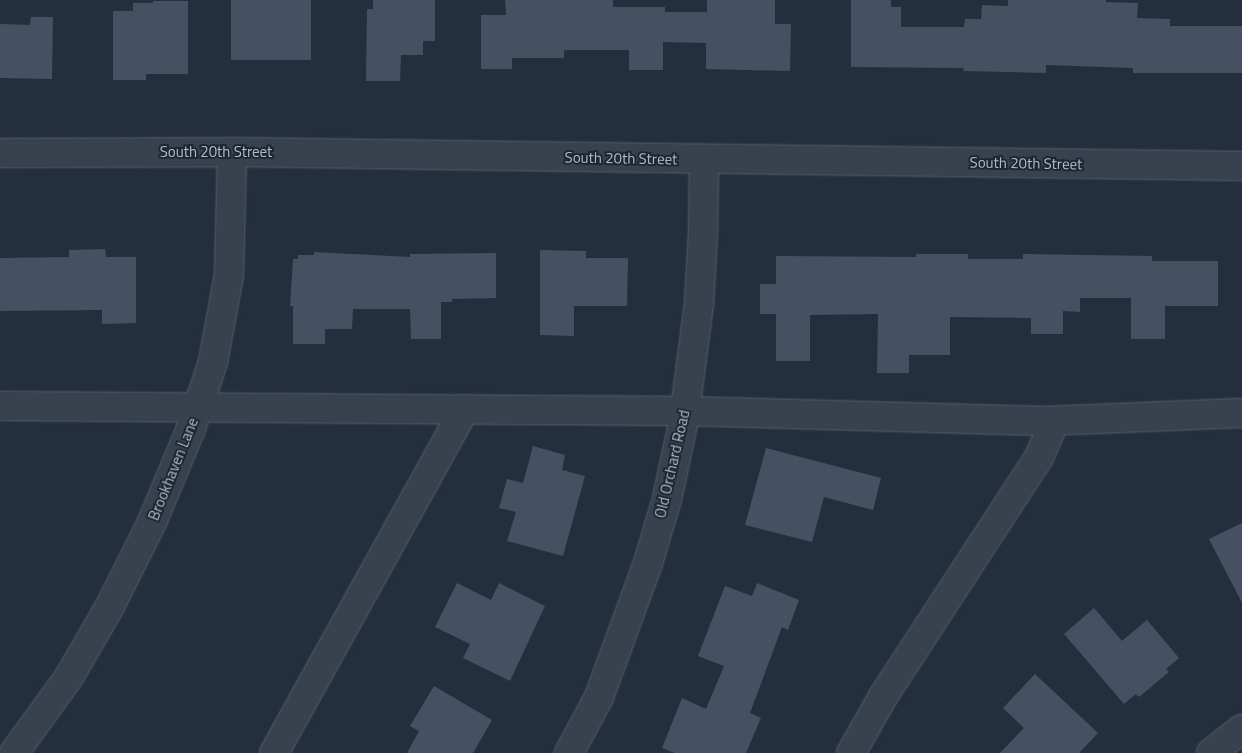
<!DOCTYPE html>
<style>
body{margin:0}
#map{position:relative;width:1242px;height:753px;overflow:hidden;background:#242f3e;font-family:"Titillium Web",sans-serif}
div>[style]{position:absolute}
.building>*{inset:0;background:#455162;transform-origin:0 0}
.roads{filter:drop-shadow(0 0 1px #565f6c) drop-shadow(0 0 1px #565f6c)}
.minor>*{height:28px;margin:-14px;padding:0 14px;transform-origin:14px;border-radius:14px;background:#38414e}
span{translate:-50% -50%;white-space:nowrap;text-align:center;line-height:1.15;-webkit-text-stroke:4px #1d2633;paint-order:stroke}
.street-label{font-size:15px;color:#b4bcc9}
</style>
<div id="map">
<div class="building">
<i style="left:231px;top:0;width:80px;height:60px"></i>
<i style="clip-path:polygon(373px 0,435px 0,435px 41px,423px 41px,423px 55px,401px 55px,400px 81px,366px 81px,367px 9px,373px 9px)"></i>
<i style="clip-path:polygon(505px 0,613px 0,613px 7px,665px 7px,665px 12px,707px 12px,707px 0,775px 0,775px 24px,791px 24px,790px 71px,706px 69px,706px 43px,663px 42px,663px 70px,629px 70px,629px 50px,564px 50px,564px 58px,512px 58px,512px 69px,481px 69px,481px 15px,506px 15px)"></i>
<i style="clip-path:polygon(851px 0,891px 0,891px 7px,901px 7px,901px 27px,964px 27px,965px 19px,981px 19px,982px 5px,1008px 6px,1008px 0,1106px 0,1106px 2px,1138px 3px,1137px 18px,1170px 19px,1170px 26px,1242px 26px,1242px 73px,1133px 73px,1133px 68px,1046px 65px,1046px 73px,963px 71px,964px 68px,851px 67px)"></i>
<i style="clip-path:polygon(153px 1px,188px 1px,188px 74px,146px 74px,146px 80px,113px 80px,113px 11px,133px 11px,133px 3px,153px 3px)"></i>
<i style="clip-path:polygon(31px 17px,53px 17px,52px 79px,0 78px,0 24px,30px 25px)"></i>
<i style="clip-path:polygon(105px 249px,106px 257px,136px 257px,136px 323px,102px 324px,102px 310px,0 311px,0 258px,69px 257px,69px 250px)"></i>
<i style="clip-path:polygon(540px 250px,586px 251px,586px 258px,628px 258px,627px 306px,574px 306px,574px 336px,540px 335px)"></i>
<i style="clip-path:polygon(314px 252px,410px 257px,410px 254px,496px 253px,496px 298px,452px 299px,452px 302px,441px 302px,441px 339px,411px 339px,410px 309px,353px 309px,352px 329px,325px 329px,325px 344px,293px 344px,293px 306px,290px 306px,293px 259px,298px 259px,298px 255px,314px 255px)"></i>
<i style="clip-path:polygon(916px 254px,968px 254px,968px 259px,1023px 259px,1023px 254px,1152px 256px,1152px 261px,1218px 261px,1218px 306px,1165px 306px,1165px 339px,1131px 339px,1131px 298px,1080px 298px,1080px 312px,1063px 311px,1063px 334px,1031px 334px,1031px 318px,950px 317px,950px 355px,909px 355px,909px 373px,877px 373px,878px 314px,810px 315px,810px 361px,776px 361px,776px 314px,760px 314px,760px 284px,776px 284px,776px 256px,916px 257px)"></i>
<i style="clip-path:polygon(533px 446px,565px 455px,562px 470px,585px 476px,563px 556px,507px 541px,516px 512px,499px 508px,507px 479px,523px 483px)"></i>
<i style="clip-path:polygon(766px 448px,881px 478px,873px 510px,824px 497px,812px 542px,745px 525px)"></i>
<i style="clip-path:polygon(1242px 523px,1242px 603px,1209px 539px)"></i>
<i style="clip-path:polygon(457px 583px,491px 600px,499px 583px,545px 606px,510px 681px,463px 658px,470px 644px,435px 627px)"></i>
<i style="clip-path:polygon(757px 583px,799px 600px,788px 630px,782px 627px,750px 713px,761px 718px,746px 753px,675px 753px,662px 748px,682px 698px,706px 709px,724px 666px,698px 656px,725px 586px,752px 596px)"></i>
<i style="clip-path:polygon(1094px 608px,1122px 641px,1147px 620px,1179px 658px,1166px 669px,1169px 672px,1139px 697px,1136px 694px,1124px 704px,1064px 634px)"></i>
<i style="clip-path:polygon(1035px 674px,1098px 733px,1079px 753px,1000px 753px,1024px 728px,1003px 708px)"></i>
<i style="clip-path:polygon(434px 686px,492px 720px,473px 753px,407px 753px,419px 731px,410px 726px)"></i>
</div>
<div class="roads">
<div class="minor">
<i style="left:0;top:153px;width:232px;rotate:-0.2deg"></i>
<i style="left:232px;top:152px;width:1010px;rotate:0.79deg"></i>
<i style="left:0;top:406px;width:685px;rotate:0.42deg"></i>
<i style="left:685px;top:411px;width:360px;rotate:1.6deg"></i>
<i style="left:1045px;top:421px;width:197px;rotate:-2.3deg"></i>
<i style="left:14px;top:753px;width:94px;rotate:-54.1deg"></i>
<i style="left:69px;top:677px;width:82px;rotate:-60deg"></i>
<i style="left:110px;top:606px;width:94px;rotate:-63.4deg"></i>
<i style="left:152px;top:522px;width:99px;rotate:-67.3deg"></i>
<i style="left:190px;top:431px;width:73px;rotate:-71.6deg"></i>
<i style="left:213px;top:362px;width:88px;rotate:-79.6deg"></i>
<i style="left:229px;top:275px;width:123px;rotate:-88.6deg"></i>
<i style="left:274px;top:753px;width:393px;rotate:-61deg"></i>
<i style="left:569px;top:753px;width:64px;rotate:-61.8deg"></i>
<i style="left:599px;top:697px;width:140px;rotate:-69.9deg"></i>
<i style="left:647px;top:566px;width:70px;rotate:-73.4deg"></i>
<i style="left:667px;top:499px;width:82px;rotate:-78deg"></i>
<i style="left:684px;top:419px;width:116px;rotate:-82.6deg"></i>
<i style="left:699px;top:304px;width:71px;rotate:-86.8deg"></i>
<i style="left:703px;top:233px;width:74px;rotate:-89.2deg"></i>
<i style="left:851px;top:753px;width:67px;rotate:-60.4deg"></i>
<i style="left:884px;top:695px;width:284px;rotate:-56.9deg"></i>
<i style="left:1039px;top:457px;width:39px;rotate:-66deg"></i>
<i style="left:1211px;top:753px;width:39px;rotate:-38deg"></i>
</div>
</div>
<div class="street-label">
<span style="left:216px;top:152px">South 20th Street</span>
<span style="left:621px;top:158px;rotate:1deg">South 20th Street</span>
<span style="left:1026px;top:163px;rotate:1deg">South 20th Street</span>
<span style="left:672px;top:464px;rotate:-77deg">Old Orchard Road</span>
<span style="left:173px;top:469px;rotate:-68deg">Brookhaven Lane</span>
</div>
</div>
